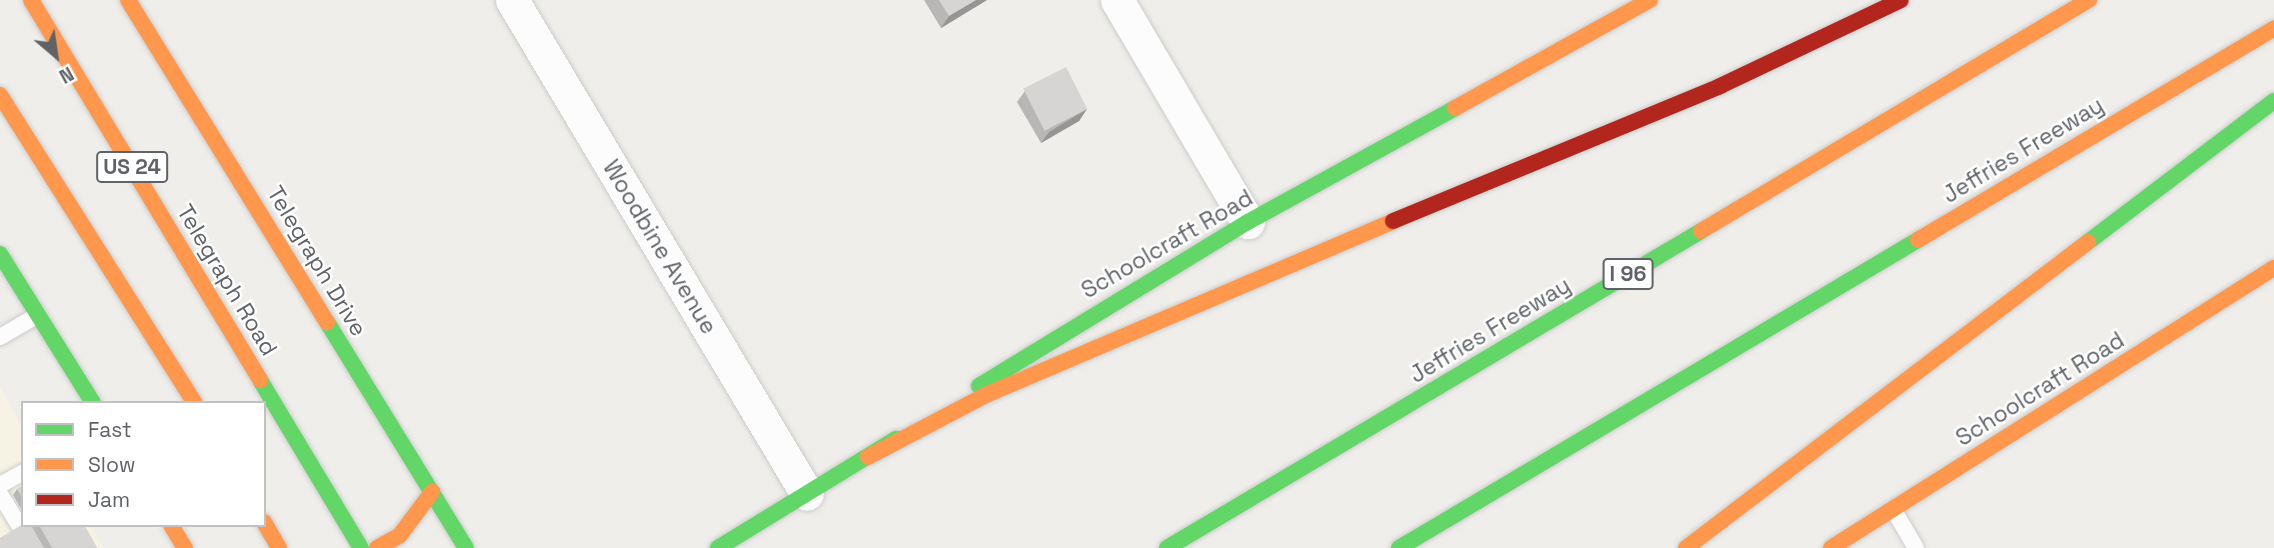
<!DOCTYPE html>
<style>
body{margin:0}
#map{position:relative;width:2274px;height:548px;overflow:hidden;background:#efeeea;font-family:"Space Grotesk",sans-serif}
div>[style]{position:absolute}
.commercial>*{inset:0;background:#f7f3e4}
.roads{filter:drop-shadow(0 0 2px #cbcccc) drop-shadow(0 0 2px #cbcccc)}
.lane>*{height:16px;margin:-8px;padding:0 8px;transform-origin:8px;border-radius:8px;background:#fdfcfc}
.street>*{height:33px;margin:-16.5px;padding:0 16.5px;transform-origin:16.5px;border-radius:16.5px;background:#fdfcfc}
.fast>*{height:16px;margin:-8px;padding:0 8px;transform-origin:8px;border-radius:8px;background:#63d668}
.slow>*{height:16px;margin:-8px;padding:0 8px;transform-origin:8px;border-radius:8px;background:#ff974d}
.jam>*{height:16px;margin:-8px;padding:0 8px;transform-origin:8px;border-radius:8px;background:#b3261e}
.wall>*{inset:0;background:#b8b7b5}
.shaded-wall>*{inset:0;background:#969594}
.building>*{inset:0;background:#d6d5d3;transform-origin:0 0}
span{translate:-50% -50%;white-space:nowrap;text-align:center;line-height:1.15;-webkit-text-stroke:5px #fff;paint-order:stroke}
.shield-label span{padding:2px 5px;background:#fff;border:2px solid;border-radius:5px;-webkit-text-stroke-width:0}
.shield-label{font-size:21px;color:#5f6368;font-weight:700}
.street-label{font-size:23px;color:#5f6368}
.legend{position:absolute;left:21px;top:401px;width:245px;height:126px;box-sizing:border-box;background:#fff;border:2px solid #bfc1c3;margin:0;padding:9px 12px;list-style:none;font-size:21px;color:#5f6368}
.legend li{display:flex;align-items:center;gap:14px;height:35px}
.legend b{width:35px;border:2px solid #bfc1c3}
.north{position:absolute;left:21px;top:21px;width:70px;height:70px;-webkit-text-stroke:5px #fff;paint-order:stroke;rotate:151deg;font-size:19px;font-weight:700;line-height:28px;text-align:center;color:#5f6368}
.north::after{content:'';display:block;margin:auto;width:24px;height:32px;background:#5f6368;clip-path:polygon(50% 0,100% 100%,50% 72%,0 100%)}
</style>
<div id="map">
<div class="commercial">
<i style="clip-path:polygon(0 387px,23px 429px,23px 525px,90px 525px,103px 548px,0 548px)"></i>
</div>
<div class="roads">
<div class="lane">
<i style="left:0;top:337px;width:44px;rotate:-30.1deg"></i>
<i style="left:0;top:485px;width:26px;rotate:-29deg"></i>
<i style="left:0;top:494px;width:63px;rotate:58.6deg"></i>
<i style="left:1893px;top:509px;width:45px;rotate:59.5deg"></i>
</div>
<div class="street">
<i style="left:512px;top:0;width:575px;rotate:59.16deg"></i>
<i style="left:1117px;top:0;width:258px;rotate:59.5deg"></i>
</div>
<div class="fast">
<i style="left:2088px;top:242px;width:233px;rotate:-37.2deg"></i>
<i style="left:0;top:254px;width:176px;rotate:58deg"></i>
<i style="left:327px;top:322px;width:265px;rotate:58.4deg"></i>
<i style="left:260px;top:380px;width:196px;rotate:59deg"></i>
<i style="left:979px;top:386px;width:315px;rotate:-31.4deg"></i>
<i style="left:1248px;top:222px;width:236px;rotate:-28.8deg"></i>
<i style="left:718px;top:548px;width:209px;rotate:-31.5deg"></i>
<i style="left:1167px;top:548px;width:621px;rotate:-30.69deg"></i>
<i style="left:1399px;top:548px;width:604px;rotate:-30.69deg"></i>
</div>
<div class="slow">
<i style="left:31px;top:0;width:444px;rotate:58.9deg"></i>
<i style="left:128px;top:0;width:379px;rotate:58.3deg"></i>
<i style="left:0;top:95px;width:365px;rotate:57.7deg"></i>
<i style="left:1455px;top:108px;width:223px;rotate:-29deg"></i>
<i style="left:1701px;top:231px;width:452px;rotate:-30.8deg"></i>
<i style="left:1918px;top:240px;width:414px;rotate:-30.7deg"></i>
<i style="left:868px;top:457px;width:133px;rotate:-27.7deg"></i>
<i style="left:986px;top:395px;width:443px;rotate:-23.1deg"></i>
<i style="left:264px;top:522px;width:30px;rotate:60deg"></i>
<i style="left:171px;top:525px;width:27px;rotate:59deg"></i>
<i style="left:377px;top:548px;width:26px;rotate:-29deg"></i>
<i style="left:400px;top:535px;width:54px;rotate:-53.3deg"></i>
<i style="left:1686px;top:548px;width:505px;rotate:-37.28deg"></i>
<i style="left:1831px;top:548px;width:524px;rotate:-32.3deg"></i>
</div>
<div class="jam">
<i style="left:1393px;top:221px;width:354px;rotate:-22.4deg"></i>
<i style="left:1720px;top:86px;width:200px;rotate:-25.4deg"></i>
</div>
</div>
<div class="wall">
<i style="clip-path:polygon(924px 0,987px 0,941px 28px)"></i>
<i style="clip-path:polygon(1025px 91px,1087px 109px,1079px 121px,1041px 143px,1017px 102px)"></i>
<i style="clip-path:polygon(23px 486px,23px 512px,13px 495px,17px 489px)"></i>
<i style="clip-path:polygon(23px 525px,84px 525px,97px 548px,0 548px)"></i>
</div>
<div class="shaded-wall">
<i style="clip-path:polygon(976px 0,987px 0,941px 28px,949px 16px)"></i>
<i style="clip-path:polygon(1087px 109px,1079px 121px,1041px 143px,1049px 132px)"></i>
</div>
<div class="building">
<i style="clip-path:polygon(939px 0,976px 0,949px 16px)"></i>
<i style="left:1066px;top:67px;width:47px;height:48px;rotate:63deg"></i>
<i style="clip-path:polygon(23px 486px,23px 499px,17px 489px)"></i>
<i style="clip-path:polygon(23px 524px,23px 525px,31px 525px,44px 548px,0 548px,0 538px)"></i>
<i style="clip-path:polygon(39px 525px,84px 525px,97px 548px,52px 548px)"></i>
</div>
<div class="shield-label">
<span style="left:132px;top:167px">US 24</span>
<span style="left:1628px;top:274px">I 96</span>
</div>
<div class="street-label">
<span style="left:2023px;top:150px;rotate:-31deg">Jeffries Freeway</span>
<span style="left:1167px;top:244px;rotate:-30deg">Schoolcraft Road</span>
<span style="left:660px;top:247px;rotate:59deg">Woodbine Avenue</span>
<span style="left:317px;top:261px;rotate:59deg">Telegraph Drive</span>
<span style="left:227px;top:280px;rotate:59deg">Telegraph Road</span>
<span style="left:1490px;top:330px;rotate:-31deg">Jeffries Freeway</span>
<span style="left:2040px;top:389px;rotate:-32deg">Schoolcraft Road</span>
</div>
<ul class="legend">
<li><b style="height:9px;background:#63d668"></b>Fast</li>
<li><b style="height:9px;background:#ff974d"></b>Slow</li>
<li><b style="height:9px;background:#b3261e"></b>Jam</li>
</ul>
<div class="north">N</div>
</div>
